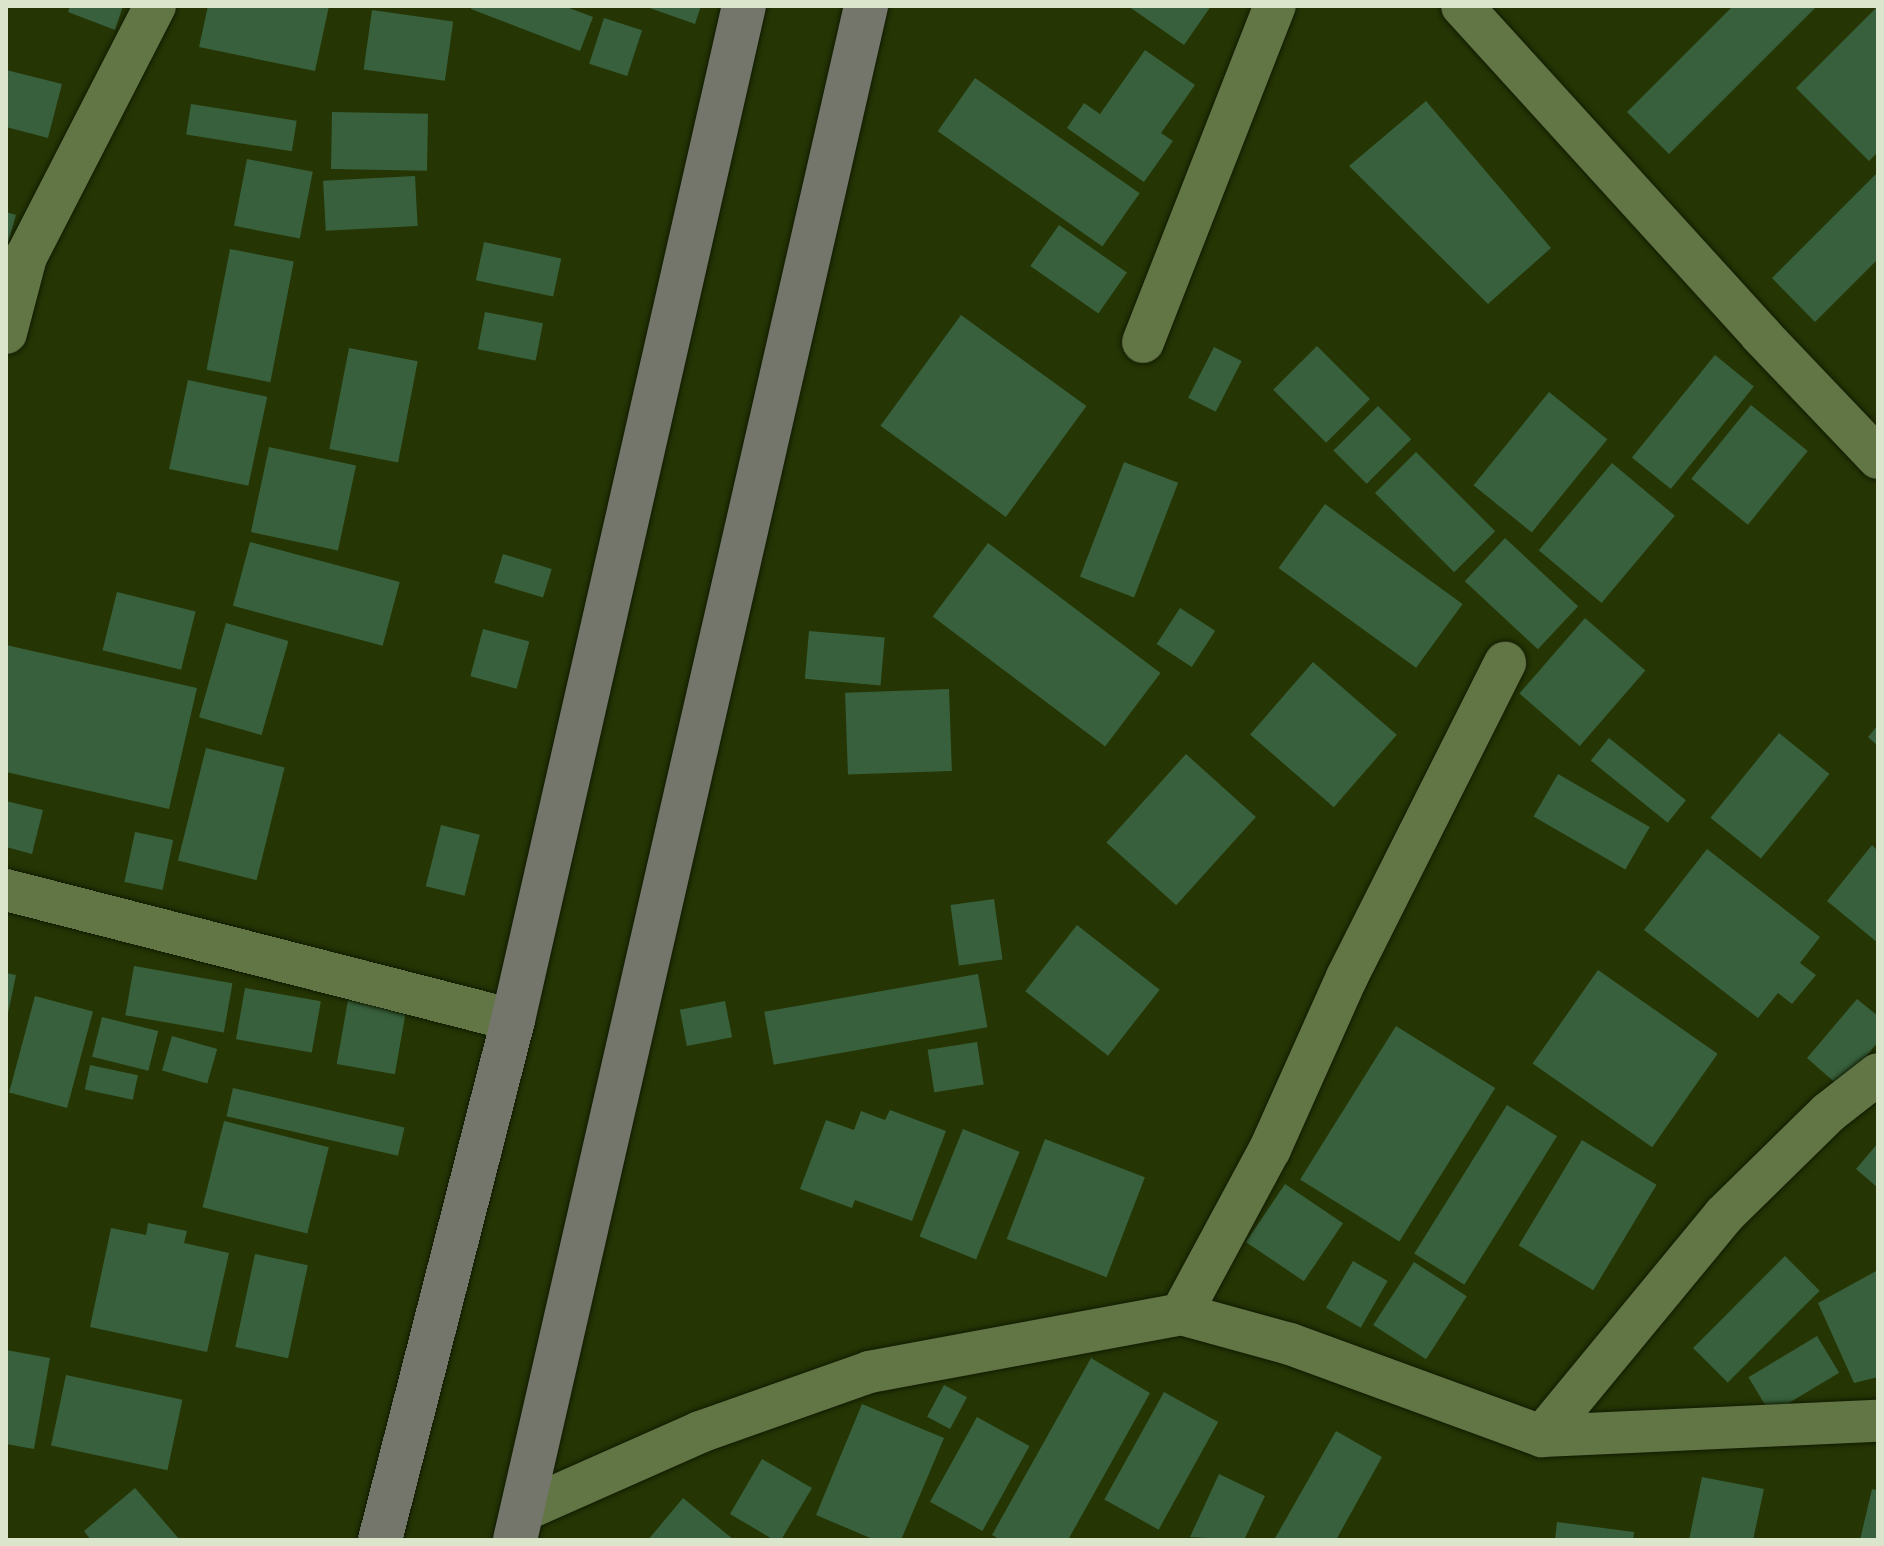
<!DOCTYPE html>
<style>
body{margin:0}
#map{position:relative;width:1884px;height:1546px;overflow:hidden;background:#253504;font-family:Manrope,sans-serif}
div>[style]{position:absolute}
.building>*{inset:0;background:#38603c;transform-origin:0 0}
.roads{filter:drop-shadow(0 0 2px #101b00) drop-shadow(0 0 2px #101b00)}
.street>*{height:42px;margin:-21px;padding:0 21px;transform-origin:21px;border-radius:21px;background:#627545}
.secondary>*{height:44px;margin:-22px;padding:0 22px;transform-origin:22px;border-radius:22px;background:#74756b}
span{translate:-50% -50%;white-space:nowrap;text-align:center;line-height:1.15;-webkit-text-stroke:8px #1e2a06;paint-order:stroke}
.frame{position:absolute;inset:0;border:8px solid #dae5cb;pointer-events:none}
</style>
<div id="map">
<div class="building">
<i style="clip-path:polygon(70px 6px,123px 6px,115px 30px,68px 12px)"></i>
<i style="clip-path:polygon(208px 6px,329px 6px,315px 71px,199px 47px)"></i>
<i style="clip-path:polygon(472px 6px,564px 6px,593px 17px,580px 51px,471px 9px)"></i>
<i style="clip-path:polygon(644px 6px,701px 6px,695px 24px)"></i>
<i style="clip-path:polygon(1128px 6px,1211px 6px,1184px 45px)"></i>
<i style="clip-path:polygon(1733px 6px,1817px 6px,1669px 154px,1627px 112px)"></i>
<i style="clip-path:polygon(1878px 6px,1878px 152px,1869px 161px,1796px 88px)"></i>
<i style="left:372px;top:10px;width:82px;height:60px;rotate:8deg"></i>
<i style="left:604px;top:18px;width:40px;height:48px;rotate:18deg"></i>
<i style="clip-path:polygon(1145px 50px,1195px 85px,1161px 133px,1173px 141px,1144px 182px,1067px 128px,1084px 103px,1100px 114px)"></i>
<i style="clip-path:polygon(6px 70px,62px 84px,48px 138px,6px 127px)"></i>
<i style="left:975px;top:78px;width:201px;height:65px;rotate:35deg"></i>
<i style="clip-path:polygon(1426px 101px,1551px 248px,1488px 304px,1349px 166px)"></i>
<i style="left:191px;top:104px;width:107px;height:31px;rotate:9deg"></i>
<i style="left:332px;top:112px;width:96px;height:57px;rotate:1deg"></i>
<i style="left:247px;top:159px;width:67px;height:68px;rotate:11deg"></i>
<i style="clip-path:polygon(1878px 172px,1878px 259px,1815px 322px,1772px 278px)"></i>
<i style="left:415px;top:176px;width:50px;height:92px;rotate:87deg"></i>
<i style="clip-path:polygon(6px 212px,16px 215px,7px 246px,6px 246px)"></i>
<i style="left:1059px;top:225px;width:83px;height:50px;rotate:35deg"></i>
<i style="left:484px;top:242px;width:79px;height:39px;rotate:12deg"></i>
<i style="left:230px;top:249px;width:65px;height:123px;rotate:11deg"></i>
<i style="left:485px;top:312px;width:59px;height:38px;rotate:11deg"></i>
<i style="left:961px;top:315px;width:155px;height:137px;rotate:36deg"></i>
<i style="left:1317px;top:346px;width:75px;height:62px;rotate:45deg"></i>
<i style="left:1214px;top:347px;width:31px;height:57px;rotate:27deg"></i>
<i style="left:349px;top:348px;width:70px;height:103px;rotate:11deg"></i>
<i style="left:1715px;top:355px;width:50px;height:132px;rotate:39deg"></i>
<i style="left:188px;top:380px;width:81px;height:91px;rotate:12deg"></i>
<i style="left:1549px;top:392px;width:75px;height:120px;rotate:39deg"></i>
<i style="left:1751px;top:405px;width:73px;height:95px;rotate:39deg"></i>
<i style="left:1378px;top:406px;width:47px;height:63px;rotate:45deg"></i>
<i style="left:269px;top:447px;width:89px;height:87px;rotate:12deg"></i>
<i style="left:1416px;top:452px;width:112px;height:58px;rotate:45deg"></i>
<i style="left:1124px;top:462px;width:58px;height:123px;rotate:21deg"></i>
<i style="left:1612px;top:463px;width:82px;height:114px;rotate:40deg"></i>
<i style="left:1325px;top:504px;width:170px;height:79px;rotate:36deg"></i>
<i style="left:1505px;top:538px;width:100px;height:59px;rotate:43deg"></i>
<i style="left:250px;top:542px;width:155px;height:66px;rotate:15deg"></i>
<i style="left:988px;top:543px;width:216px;height:92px;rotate:37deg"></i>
<i style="left:503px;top:554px;width:51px;height:30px;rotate:17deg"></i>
<i style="left:117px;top:592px;width:81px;height:60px;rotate:14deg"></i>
<i style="left:1180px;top:608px;width:42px;height:43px;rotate:33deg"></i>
<i style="left:1585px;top:618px;width:80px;height:100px;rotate:41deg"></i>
<i style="left:226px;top:623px;width:65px;height:98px;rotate:16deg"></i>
<i style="left:483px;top:629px;width:48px;height:49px;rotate:15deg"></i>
<i style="left:809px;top:631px;width:76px;height:48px;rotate:5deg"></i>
<i style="clip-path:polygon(6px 645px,197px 688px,169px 809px,6px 772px)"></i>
<i style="left:1313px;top:662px;width:111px;height:96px;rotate:41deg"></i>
<i style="left:949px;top:689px;width:82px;height:104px;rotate:88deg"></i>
<i style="clip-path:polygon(1878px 725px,1878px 746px,1868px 737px)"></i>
<i style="left:1779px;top:733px;width:65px;height:109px;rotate:39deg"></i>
<i style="left:1609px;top:738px;width:99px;height:29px;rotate:39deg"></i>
<i style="left:206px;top:748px;width:81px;height:116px;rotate:14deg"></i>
<i style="left:1186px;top:754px;width:94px;height:119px;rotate:42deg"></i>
<i style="left:1558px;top:774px;width:106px;height:49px;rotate:30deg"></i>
<i style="clip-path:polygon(6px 801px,43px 810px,32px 854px,6px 847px)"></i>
<i style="left:441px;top:825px;width:40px;height:63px;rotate:14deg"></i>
<i style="left:135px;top:832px;width:39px;height:51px;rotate:12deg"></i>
<i style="clip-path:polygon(1872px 845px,1878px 851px,1878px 943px,1827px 901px)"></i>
<i style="clip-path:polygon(1707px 849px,1820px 937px,1800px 963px,1816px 975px,1792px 1004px,1778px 993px,1758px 1018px,1644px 930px)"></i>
<i style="left:994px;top:899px;width:61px;height:44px;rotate:82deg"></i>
<i style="left:1077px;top:925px;width:105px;height:84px;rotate:38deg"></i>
<i style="left:134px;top:966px;width:100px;height:50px;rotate:10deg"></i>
<i style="left:1598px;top:970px;width:146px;height:114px;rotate:35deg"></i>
<i style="clip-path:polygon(6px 973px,16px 975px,7px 1018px,6px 1017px)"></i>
<i style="left:978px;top:974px;width:54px;height:217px;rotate:80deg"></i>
<i style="left:245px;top:988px;width:77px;height:52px;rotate:10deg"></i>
<i style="left:35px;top:996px;width:60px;height:100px;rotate:15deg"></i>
<i style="clip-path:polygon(1857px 999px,1878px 1016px,1878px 1042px,1840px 1087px,1807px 1058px)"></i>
<i style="left:348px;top:1000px;width:59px;height:65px;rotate:10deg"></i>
<i style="left:725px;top:1001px;width:37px;height:46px;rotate:79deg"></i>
<i style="left:102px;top:1017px;width:58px;height:41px;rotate:14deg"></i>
<i style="left:1396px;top:1026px;width:117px;height:181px;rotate:32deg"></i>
<i style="left:172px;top:1036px;width:47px;height:36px;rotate:16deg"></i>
<i style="left:977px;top:1042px;width:43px;height:50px;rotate:81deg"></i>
<i style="left:90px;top:1065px;width:49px;height:25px;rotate:12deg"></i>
<i style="left:233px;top:1088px;width:176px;height:29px;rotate:13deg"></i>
<i style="left:1507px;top:1105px;width:59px;height:175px;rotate:32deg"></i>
<i style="clip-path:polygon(890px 1110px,946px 1131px,912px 1221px,855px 1200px,852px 1208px,800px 1189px,826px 1120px,854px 1130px,861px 1111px,885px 1120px)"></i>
<i style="left:224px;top:1121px;width:108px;height:89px;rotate:14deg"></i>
<i style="left:963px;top:1129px;width:61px;height:116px;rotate:22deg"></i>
<i style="left:1045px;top:1139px;width:107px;height:107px;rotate:21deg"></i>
<i style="left:1582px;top:1140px;width:87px;height:123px;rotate:31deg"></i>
<i style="clip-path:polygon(1878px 1143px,1878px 1188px,1856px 1169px)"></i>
<i style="left:1285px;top:1184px;width:70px;height:70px;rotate:34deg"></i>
<i style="clip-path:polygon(148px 1223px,187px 1231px,184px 1243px,229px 1253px,207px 1352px,90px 1327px,111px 1228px,146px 1235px)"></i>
<i style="left:255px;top:1254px;width:54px;height:95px;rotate:12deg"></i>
<i style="left:1785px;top:1256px;width:49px;height:130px;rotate:45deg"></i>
<i style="left:1353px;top:1261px;width:40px;height:54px;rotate:30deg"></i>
<i style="left:1414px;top:1262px;width:63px;height:75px;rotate:33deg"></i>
<i style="clip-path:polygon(1878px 1270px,1878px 1377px,1854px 1383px,1818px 1303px)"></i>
<i style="left:1817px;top:1336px;width:43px;height:80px;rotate:59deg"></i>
<i style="clip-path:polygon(6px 1350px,50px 1358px,34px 1449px,6px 1444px)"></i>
<i style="clip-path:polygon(1091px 1358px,1150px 1393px,1068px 1540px,1001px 1540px,992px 1535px)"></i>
<i style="left:66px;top:1375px;width:119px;height:72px;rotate:12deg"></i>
<i style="left:944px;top:1385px;width:26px;height:36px;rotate:28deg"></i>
<i style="left:1164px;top:1392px;width:62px;height:123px;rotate:29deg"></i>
<i style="clip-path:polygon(862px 1404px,944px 1438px,901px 1540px,875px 1540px,816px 1515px)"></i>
<i style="left:977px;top:1417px;width:60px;height:97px;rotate:29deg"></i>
<i style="clip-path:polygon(1336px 1431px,1382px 1457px,1336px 1540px,1274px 1540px)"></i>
<i style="clip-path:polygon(762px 1459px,812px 1488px,781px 1540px,774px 1540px,730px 1514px)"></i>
<i style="clip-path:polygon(1219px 1474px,1265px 1496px,1244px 1540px,1190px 1537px)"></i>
<i style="clip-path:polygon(1702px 1477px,1764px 1489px,1753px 1540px,1689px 1540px)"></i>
<i style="clip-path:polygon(135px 1488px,180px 1540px,91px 1540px,84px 1531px)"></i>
<i style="clip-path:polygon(1872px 1489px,1878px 1490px,1878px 1540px,1860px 1540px)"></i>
<i style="clip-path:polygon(683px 1498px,734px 1540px,648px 1540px)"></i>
<i style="clip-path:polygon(1557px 1522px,1634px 1532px,1633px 1540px,1555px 1540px)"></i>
</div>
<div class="roads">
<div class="street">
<i style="left:1462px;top:6px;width:445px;rotate:47.7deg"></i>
<i style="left:1761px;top:335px;width:170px;rotate:46.4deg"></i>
<i style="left:6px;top:333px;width:79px;rotate:-75.3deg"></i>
<i style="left:26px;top:257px;width:282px;rotate:-62.8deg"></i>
<i style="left:1143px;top:342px;width:361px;rotate:-68.6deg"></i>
<i style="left:6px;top:890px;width:523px;rotate:14.38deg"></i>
<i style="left:1181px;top:1314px;width:187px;rotate:-61.7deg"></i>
<i style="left:1270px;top:1149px;width:188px;rotate:-65.9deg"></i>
<i style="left:1347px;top:977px;width:352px;rotate:-63.3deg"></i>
<i style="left:1542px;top:1436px;width:286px;rotate:-50.5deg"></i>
<i style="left:1724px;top:1215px;width:146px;rotate:-44.4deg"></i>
<i style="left:1828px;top:1113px;width:63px;rotate:-38deg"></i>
<i style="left:522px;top:1511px;width:195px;rotate:-23.9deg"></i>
<i style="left:700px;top:1432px;width:179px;rotate:-19.5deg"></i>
<i style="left:869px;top:1372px;width:317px;rotate:-10.5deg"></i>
<i style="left:1181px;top:1314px;width:113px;rotate:15.4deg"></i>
<i style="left:1290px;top:1344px;width:268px;rotate:20.1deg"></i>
<i style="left:1542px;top:1436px;width:336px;rotate:-2.6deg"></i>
</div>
<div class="secondary">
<i style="left:380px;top:1540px;width:537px;rotate:-75.65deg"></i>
<i style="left:513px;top:1020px;width:1040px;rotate:-77.17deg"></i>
<i style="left:515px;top:1540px;width:1574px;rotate:-77.11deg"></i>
</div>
</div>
<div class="frame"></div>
</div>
